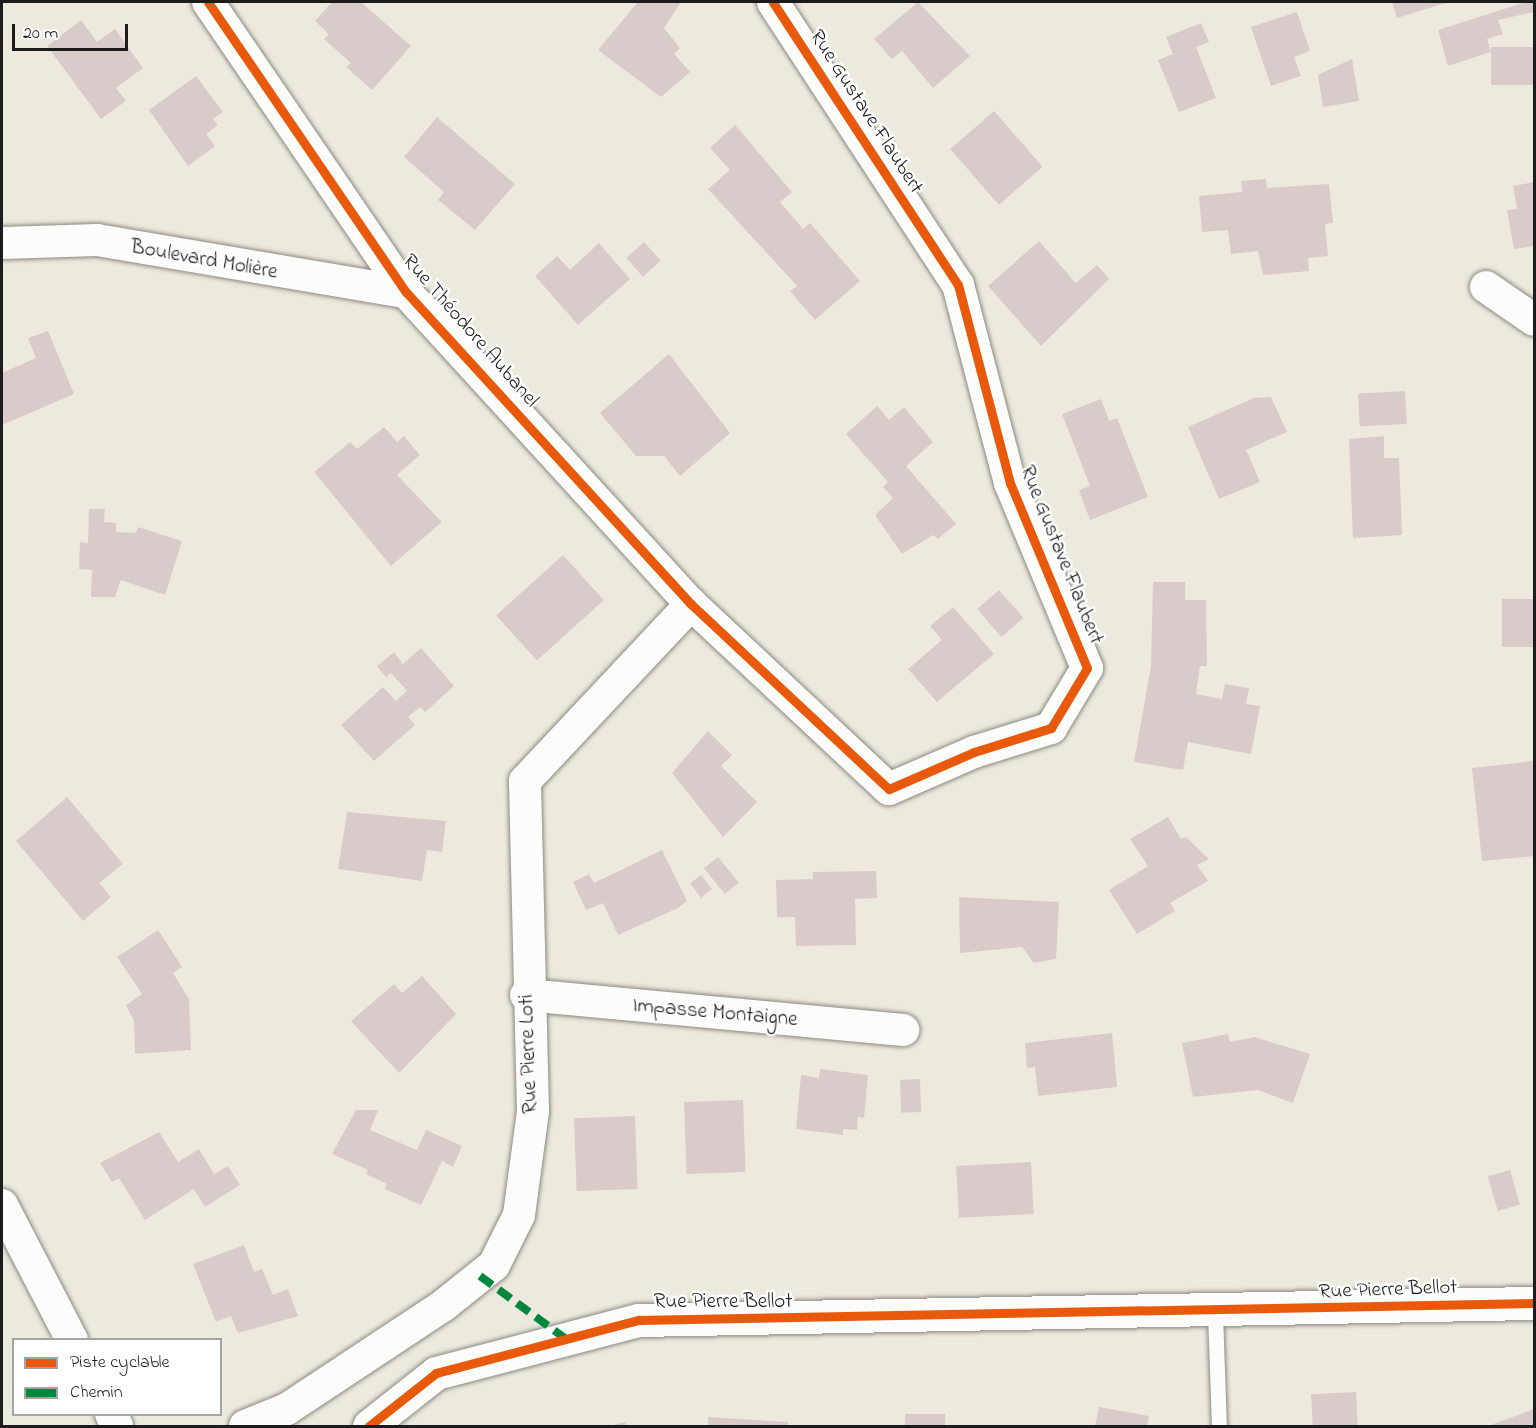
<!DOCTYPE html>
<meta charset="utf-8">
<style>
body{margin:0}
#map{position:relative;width:1536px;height:1428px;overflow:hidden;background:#eee9de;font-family:"Indie Flower",sans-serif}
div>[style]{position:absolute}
.building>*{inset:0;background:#dacbcb;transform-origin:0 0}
.roads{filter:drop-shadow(0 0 2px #8c8983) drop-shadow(0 0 2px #8c8983)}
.lane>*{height:15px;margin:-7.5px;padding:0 7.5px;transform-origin:7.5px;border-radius:7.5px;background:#fcfcfa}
.street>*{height:32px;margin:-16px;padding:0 16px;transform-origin:16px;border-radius:16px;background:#fcfcfa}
.secondary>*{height:33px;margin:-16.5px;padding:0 16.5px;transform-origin:16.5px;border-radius:16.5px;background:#fcfcfa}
.quiet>*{height:8px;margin-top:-4px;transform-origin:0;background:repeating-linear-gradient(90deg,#00873e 0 15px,transparent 0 23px)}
.cycleway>*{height:9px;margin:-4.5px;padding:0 4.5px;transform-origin:4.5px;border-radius:4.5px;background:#e8590c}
span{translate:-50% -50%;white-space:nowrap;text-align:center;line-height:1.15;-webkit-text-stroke:5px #fff;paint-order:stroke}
.street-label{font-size:21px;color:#1c1c1c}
.frame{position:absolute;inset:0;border:3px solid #1c1c1c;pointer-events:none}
.legend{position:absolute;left:12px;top:1338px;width:210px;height:78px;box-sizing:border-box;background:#fff;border:2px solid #a4a4a4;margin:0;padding:8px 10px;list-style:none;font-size:18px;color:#1c1c1c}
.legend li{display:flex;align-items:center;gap:12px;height:30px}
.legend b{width:30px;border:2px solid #a4a4a4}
.scale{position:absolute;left:12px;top:24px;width:116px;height:27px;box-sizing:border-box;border:3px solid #1c1c1c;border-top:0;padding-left:8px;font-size:18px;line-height:21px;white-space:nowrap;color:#1c1c1c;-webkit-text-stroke:4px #fff;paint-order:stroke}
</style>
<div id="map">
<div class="building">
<i style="clip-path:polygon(332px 2px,361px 2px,411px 46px,372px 90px,346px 67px,351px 63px,324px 39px,329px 34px,315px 21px)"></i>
<i style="clip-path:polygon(638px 2px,681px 2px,664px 28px,680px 48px,674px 54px,690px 72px,661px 97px,598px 50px)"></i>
<i style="clip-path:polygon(918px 2px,970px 56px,933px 88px,902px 51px,892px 59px,874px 39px)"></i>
<i style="clip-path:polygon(1392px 2px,1449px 2px,1397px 18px)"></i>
<i style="clip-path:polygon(1526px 2px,1534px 2px,1534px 12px,1498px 20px,1503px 34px,1487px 39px,1491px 52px,1448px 66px,1438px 30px)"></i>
<i style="clip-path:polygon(1297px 12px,1310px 51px,1294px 57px,1301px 76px,1271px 86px,1251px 27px)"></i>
<i style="clip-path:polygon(81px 20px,97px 42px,115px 29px,143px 68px,116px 88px,126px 101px,101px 119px,47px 46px)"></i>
<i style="clip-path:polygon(1201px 23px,1209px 42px,1196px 47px,1216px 98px,1179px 112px,1158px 60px,1173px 54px,1166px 37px)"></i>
<i style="left:1534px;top:47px;width:38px;height:43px;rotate:90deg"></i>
<i style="clip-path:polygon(1352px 59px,1359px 101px,1323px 107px,1318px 75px)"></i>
<i style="clip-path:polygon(196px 76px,223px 112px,213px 119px,218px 125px,206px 134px,215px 146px,188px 166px,149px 110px)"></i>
<i style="left:994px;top:111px;width:74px;height:58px;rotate:49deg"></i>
<i style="clip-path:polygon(437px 117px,515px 184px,475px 230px,438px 200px,444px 192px,404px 157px)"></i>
<i style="clip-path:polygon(735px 125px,792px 192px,780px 202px,803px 229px,810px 223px,860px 281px,815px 320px,790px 291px,797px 286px,708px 189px,730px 170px,710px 148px)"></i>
<i style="clip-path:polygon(1266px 179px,1267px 188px,1329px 184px,1333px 223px,1325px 224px,1328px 256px,1308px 258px,1309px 271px,1263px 275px,1258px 251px,1231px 254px,1228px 230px,1202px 232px,1199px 196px,1242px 192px,1241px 181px)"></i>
<i style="clip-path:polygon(1534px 182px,1534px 246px,1514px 249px,1507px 210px,1517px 209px,1513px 186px)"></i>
<i style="clip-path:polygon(1039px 241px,1076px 283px,1097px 265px,1109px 279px,1041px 346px,988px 286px)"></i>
<i style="left:644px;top:242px;width:25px;height:24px;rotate:48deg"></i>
<i style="clip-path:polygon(599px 243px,630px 279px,578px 325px,535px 276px,557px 256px,570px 270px)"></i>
<i style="clip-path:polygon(48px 331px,74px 394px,2px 425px,2px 373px,36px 358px,28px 338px)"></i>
<i style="clip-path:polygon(669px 354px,730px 433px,680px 476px,664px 456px,636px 456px,600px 413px)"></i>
<i style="left:1405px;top:391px;width:33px;height:47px;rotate:87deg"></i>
<i style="clip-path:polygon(1271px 397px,1287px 432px,1246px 450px,1260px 482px,1219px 499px,1188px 427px,1254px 398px)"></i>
<i style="clip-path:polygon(1101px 399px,1109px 421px,1117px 418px,1148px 497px,1090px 520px,1079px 490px,1090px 486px,1062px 414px)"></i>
<i style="clip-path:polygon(877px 406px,889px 420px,904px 407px,933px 442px,906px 466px,956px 524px,938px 539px,933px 535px,902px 554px,875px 515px,893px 498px,883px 487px,888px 482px,846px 434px)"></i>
<i style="clip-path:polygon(384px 427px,397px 442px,404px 436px,420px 455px,397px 475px,442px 522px,391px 566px,314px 472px,350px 442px,357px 449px)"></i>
<i style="clip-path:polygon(1384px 436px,1384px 458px,1399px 458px,1402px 535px,1353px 538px,1349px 439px)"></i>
<i style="clip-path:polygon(89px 509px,105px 509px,104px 522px,116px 523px,116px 532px,136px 533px,138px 527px,182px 541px,165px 595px,121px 580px,115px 597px,91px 597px,92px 570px,79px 569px,80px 542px,88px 543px)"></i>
<i style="left:563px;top:555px;width:61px;height:90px;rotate:48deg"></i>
<i style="clip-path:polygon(1153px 582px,1185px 582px,1185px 600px,1206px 600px,1207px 666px,1200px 666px,1196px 694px,1222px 699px,1225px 684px,1249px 688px,1246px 704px,1260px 706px,1251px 754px,1188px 742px,1183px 770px,1134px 762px,1151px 666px)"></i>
<i style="left:999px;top:590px;width:37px;height:29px;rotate:49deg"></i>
<i style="left:1534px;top:599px;width:48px;height:32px;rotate:90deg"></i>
<i style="clip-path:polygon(953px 607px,994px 654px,937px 702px,908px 669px,942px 640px,930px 626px)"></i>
<i style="clip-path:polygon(421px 648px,454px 686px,425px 712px,420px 707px,408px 717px,415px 725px,374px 761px,341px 725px,383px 687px,396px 701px,407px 691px,391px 673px,386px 677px,377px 666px,394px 652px,403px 664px)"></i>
<i style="clip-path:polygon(708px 731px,732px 755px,721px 766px,757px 802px,723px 837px,672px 773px)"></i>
<i style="clip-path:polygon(1533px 761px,1534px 856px,1482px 861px,1472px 768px)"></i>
<i style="clip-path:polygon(67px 797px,123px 864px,99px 883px,111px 897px,83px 921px,16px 841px)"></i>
<i style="clip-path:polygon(347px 812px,446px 821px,442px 852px,427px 850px,422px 881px,338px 869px)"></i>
<i style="clip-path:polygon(1168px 817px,1181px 839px,1186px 837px,1209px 859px,1197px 865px,1208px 881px,1170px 903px,1175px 911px,1137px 934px,1109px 890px,1148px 866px,1130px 839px)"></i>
<i style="clip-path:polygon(662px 850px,687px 901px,678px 908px,618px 935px,603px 903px,586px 910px,573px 882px,589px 874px,594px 883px)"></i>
<i style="left:718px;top:857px;width:33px;height:18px;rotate:51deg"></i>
<i style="clip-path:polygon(876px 871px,877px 898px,855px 899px,856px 945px,796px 946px,795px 917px,777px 917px,776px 880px,813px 879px,813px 872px)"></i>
<i style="left:701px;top:875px;width:18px;height:14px;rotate:52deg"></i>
<i style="clip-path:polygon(959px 897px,1059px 902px,1056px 959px,1034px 963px,1022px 947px,960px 953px)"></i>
<i style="clip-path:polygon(158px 930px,182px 967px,173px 973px,189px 999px,191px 1050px,135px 1054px,134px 1021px,126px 1005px,142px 994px,117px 957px)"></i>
<i style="clip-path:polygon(422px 976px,456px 1014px,399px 1073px,351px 1021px,394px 984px,402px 993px)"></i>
<i style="clip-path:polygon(1112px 1033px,1117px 1087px,1038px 1096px,1035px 1067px,1027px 1068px,1025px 1043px)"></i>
<i style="clip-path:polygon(1228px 1034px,1230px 1042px,1255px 1037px,1310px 1054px,1293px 1103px,1258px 1090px,1193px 1097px,1182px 1043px)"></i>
<i style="clip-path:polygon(820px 1069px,868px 1075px,864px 1118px,858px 1117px,857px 1130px,843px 1129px,843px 1135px,796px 1129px,801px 1075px,819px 1078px)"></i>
<i style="left:920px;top:1079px;width:33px;height:20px;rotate:88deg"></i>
<i style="left:743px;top:1100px;width:72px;height:59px;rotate:88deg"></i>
<i style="clip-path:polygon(356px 1110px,378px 1110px,370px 1130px,417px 1150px,426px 1130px,462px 1146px,453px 1167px,442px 1161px,421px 1205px,385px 1189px,387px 1184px,366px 1174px,368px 1170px,332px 1154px)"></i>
<i style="left:635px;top:1116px;width:73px;height:61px;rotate:88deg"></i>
<i style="clip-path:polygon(159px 1132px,178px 1162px,199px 1149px,214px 1174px,228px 1166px,240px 1185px,205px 1207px,194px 1189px,145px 1220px,119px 1178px,112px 1182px,100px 1163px)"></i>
<i style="left:1031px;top:1162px;width:52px;height:75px;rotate:87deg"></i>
<i style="left:1510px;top:1170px;width:36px;height:23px;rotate:74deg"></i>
<i style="clip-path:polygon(244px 1245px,254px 1272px,262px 1269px,273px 1295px,288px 1289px,298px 1316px,238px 1333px,231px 1316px,216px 1322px,193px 1264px)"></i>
<i style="left:1356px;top:1392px;width:34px;height:45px;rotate:87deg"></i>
<i style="clip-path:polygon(1099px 1407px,1149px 1416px,1147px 1426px,1095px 1426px)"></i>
<i style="clip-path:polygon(1534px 1409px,1534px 1426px,1488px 1426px)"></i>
<i style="left:945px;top:1414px;width:12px;height:40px;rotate:90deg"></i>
<i style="clip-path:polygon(708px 1417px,788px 1422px,788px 1426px,708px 1426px)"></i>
<i style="clip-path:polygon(625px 1422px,626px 1426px,609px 1426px)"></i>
</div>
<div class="roads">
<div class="lane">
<i style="left:1215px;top:1313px;width:113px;rotate:88deg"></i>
</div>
<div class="street">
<i style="left:208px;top:2px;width:351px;rotate:55.7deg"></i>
<i style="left:406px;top:292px;width:423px;rotate:47.6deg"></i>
<i style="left:691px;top:604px;width:271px;rotate:43.1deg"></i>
<i style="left:889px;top:789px;width:93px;rotate:-23.5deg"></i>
<i style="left:974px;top:752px;width:81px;rotate:-17.3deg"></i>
<i style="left:1051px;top:728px;width:70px;rotate:-59deg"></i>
<i style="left:1087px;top:668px;width:200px;rotate:-112.6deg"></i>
<i style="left:1010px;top:483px;width:205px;rotate:-104.7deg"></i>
<i style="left:958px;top:285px;width:338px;rotate:-123.2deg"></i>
<i style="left:2px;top:243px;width:95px;rotate:-1.8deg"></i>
<i style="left:97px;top:240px;width:313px;rotate:9.6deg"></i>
<i style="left:1486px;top:287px;width:58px;rotate:34.5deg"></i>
<i style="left:526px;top:995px;width:379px;rotate:5.3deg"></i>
<i style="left:2px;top:1205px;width:152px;rotate:62.6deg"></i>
<i style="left:111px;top:1414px;width:13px;rotate:63deg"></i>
<i style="left:245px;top:1426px;width:45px;rotate:-22deg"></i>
<i style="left:287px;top:1409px;width:188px;rotate:-33.5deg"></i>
<i style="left:444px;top:1305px;width:64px;rotate:-38.7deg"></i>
<i style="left:494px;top:1265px;width:56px;rotate:-63.4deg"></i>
<i style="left:519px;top:1215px;width:105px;rotate:-82.3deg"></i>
<i style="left:533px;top:1111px;width:330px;rotate:-91.4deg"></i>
<i style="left:525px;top:781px;width:243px;rotate:-46.8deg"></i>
</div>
<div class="secondary">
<i style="left:369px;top:1426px;width:85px;rotate:-38.3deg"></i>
<i style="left:436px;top:1373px;width:209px;rotate:-14.7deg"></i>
<i style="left:638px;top:1320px;width:896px;rotate:-1.09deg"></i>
</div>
</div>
<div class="quiet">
<i style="left:480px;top:1276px;width:107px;rotate:36.2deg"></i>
</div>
<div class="cycleway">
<i style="left:208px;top:2px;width:351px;rotate:55.7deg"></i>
<i style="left:406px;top:292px;width:423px;rotate:47.6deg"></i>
<i style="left:691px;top:604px;width:271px;rotate:43.1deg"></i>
<i style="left:889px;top:789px;width:93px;rotate:-23.5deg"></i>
<i style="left:974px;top:752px;width:81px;rotate:-17.3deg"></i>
<i style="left:1051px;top:728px;width:70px;rotate:-59deg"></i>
<i style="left:1087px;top:668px;width:200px;rotate:-112.6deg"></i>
<i style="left:1010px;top:483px;width:205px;rotate:-104.7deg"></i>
<i style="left:958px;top:285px;width:338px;rotate:-123.2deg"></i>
<i style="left:369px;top:1426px;width:85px;rotate:-38.3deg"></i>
<i style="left:436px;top:1373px;width:209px;rotate:-14.7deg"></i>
<i style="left:638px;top:1320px;width:896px;rotate:-1.09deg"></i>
</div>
<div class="street-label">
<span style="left:866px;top:112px;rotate:57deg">Rue Gustave Flaubert</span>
<span style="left:204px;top:260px;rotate:10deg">Boulevard Molière</span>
<span style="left:470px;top:331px;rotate:49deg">Rue Théodore Aubanel</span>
<span style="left:1061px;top:555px;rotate:68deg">Rue Gustave Flaubert</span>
<span style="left:715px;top:1013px;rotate:5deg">Impasse Montaigne</span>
<span style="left:529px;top:1054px;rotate:-92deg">Rue Pierre Loti</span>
<span style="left:1388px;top:1290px;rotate:-2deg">Rue Pierre Bellot</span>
<span style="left:723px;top:1302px">Rue Pierre Bellot</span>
</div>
<div class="frame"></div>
<ul class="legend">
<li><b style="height:8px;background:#e8590c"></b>Piste cyclable</li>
<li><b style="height:8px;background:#00873e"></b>Chemin</li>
</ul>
<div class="scale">20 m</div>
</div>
